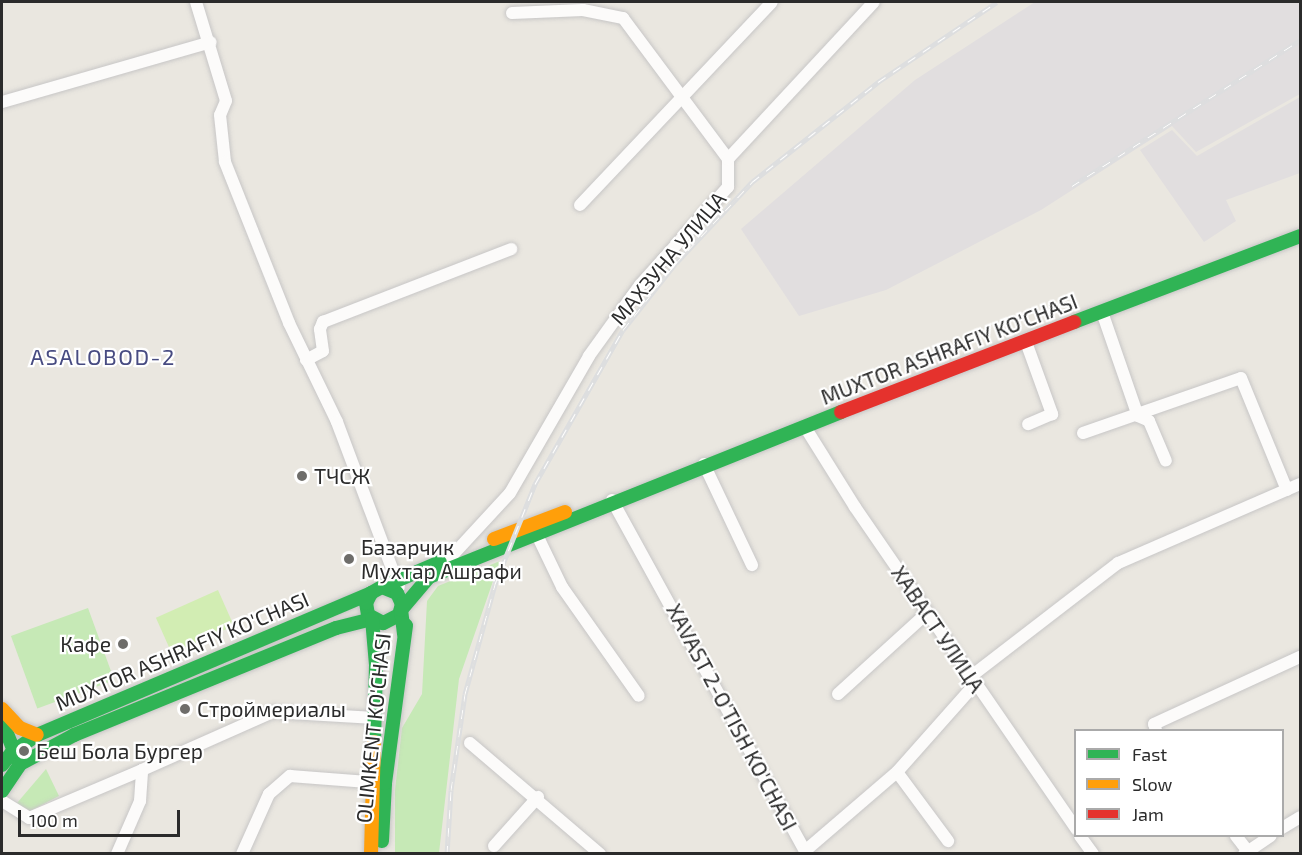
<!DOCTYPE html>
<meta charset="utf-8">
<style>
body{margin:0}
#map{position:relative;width:1302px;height:855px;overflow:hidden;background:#eae7e0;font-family:"Exo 2",sans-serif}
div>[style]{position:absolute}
.industrial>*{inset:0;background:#e1dedf}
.green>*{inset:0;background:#c6e9b6;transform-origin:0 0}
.pitch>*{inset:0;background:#d2edb3;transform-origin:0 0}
.roads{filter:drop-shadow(0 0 2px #c7c6c6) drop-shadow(0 0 2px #c7c6c6)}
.street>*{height:12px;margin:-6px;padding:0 6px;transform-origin:6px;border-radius:6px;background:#fcfbfa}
.fast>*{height:14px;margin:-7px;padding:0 7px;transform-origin:7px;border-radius:7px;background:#30b455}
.slow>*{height:14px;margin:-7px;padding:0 7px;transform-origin:7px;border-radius:7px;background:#ff9f0a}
.jam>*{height:14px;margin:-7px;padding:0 7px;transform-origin:7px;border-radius:7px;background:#e5322d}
.rail>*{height:5px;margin-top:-2.5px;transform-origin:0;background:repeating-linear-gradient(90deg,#fff 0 9px,#dddedf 0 18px);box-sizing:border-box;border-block:2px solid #dddedf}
.dots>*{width:16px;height:16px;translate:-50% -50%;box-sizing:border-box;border:3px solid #fff;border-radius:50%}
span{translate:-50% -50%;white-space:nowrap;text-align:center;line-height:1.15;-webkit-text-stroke:4.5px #fff;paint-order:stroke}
.street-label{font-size:21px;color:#2b2b2b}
.poi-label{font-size:21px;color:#2b2b2b}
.left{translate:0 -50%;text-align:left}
.right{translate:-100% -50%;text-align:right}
.neighbourhood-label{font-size:22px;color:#474b81;letter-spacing:1.5px}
.frame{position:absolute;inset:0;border:3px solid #2b2b2b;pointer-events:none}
.legend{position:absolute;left:1074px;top:729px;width:210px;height:108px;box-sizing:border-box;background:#fff;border:2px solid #aaa;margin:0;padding:8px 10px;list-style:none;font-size:18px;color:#2b2b2b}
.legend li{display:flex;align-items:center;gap:12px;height:30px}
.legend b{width:30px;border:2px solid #aaa}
.scale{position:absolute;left:18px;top:810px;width:162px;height:27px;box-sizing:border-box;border:3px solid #2b2b2b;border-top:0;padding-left:8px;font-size:18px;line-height:21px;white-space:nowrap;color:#2b2b2b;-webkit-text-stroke:4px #fff;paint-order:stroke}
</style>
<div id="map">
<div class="industrial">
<i style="clip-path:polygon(1035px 2px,1300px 2px,1300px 94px,1196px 152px,1172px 126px,1041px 210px,886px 290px,799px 316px,741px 229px,915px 80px)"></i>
<i style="clip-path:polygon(1300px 97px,1300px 173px,1226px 200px,1236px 221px,1204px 242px,1140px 150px,1172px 130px,1197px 156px)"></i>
</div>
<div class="green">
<i style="clip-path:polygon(500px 561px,459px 679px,439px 853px,395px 853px,395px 790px,402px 728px,422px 694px,427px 601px,438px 586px)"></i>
<i style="left:88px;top:608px;width:77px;height:82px;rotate:70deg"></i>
<i style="clip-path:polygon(46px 769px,59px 796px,30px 811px,17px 803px)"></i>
</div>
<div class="pitch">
<i style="left:218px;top:590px;width:39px;height:68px;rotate:66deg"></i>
</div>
<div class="roads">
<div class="street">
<i style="left:196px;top:2px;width:103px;rotate:73.1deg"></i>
<i style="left:226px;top:101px;width:15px;rotate:113deg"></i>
<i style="left:220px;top:115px;width:47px;rotate:83.9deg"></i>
<i style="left:225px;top:162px;width:173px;rotate:68.3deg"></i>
<i style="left:289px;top:323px;width:110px;rotate:64.1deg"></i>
<i style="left:337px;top:422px;width:176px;rotate:69.4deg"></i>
<i style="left:512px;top:13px;width:71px;rotate:-2.4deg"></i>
<i style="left:583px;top:10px;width:41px;rotate:11.3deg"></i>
<i style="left:623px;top:18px;width:176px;rotate:53.3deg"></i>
<i style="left:2px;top:102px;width:217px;rotate:-16deg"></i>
<i style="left:580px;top:205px;width:279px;rotate:-46.6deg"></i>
<i style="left:1102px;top:312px;width:110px;rotate:70.9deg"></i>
<i style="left:1138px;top:416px;width:12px;rotate:24deg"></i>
<i style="left:1149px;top:421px;width:43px;rotate:67deg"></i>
<i style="left:1026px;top:342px;width:77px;rotate:70.1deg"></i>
<i style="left:1052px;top:414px;width:26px;rotate:157deg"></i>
<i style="left:306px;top:360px;width:19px;rotate:-28deg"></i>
<i style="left:323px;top:351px;width:22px;rotate:-98deg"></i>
<i style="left:320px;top:329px;width:8px;rotate:-67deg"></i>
<i style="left:323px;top:322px;width:202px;rotate:-21.2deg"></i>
<i style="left:805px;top:427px;width:94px;rotate:58deg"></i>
<i style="left:855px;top:507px;width:391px;rotate:55.5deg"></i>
<i style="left:1083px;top:433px;width:167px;rotate:-19.2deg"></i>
<i style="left:1241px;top:378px;width:121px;rotate:67.7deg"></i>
<i style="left:704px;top:464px;width:112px;rotate:64.6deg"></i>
<i style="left:612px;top:500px;width:401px;rotate:61.2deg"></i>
<i style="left:805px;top:851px;width:121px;rotate:-40.7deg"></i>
<i style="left:897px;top:772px;width:118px;rotate:-48.4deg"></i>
<i style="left:537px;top:535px;width:58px;rotate:64.3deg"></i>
<i style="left:562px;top:587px;width:133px;rotate:54.8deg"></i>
<i style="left:450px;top:558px;width:88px;rotate:-47.3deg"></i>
<i style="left:510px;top:493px;width:158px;rotate:-60deg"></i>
<i style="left:589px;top:356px;width:87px;rotate:-54.3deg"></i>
<i style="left:640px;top:285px;width:132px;rotate:-48.1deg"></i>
<i style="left:728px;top:187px;width:28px;rotate:-90deg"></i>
<i style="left:728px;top:159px;width:214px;rotate:-47.1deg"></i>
<i style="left:970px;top:677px;width:187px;rotate:-37.6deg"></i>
<i style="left:1118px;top:563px;width:198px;rotate:-23.5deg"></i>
<i style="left:838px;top:694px;width:120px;rotate:-42.3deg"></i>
<i style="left:1156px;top:730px;width:6px;rotate:-108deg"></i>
<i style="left:1154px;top:724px;width:161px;rotate:-24.7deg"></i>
<i style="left:470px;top:743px;width:171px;rotate:40.5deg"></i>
<i style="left:897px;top:772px;width:86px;rotate:53.5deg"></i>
<i style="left:2px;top:801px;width:32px;rotate:32deg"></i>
<i style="left:29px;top:818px;width:123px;rotate:-23deg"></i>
<i style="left:1282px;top:828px;width:21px;rotate:-31deg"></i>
<i style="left:1080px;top:836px;width:22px;rotate:54deg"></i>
<i style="left:1236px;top:836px;width:18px;rotate:52deg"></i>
<i style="left:494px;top:846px;width:66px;rotate:-48.1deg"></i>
<i style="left:117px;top:854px;width:58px;rotate:-66.5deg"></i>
<i style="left:140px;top:801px;width:31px;rotate:-86deg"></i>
<i style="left:142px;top:770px;width:143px;rotate:-23.9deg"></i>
<i style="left:273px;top:712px;width:102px;rotate:3.4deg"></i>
<i style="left:242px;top:854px;width:66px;rotate:-65.8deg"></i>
<i style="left:269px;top:794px;width:28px;rotate:-41deg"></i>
<i style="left:290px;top:776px;width:91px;rotate:4.4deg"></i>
<i style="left:1244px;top:854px;width:32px;rotate:-34deg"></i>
</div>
<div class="fast">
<i style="left:1074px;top:322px;width:242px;rotate:-20.8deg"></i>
<i style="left:382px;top:587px;width:16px;rotate:22deg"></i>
<i style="left:397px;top:593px;width:12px;rotate:66deg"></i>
<i style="left:402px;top:604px;width:11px;rotate:105deg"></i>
<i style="left:399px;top:615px;width:18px;rotate:153deg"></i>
<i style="left:383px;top:623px;width:17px;rotate:-152deg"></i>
<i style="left:368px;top:615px;width:12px;rotate:-99deg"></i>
<i style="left:366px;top:603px;width:11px;rotate:-63deg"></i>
<i style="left:371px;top:593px;width:13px;rotate:-29deg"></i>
<i style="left:382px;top:587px;width:63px;rotate:-23.3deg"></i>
<i style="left:404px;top:634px;width:24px;rotate:-97deg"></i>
<i style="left:401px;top:610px;width:43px;rotate:-49.7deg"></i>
<i style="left:429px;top:577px;width:444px;rotate:-21.8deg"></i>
<i style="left:2px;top:721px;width:43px;rotate:68.2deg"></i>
<i style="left:2px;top:765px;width:16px;rotate:-52deg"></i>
<i style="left:12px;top:752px;width:30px;rotate:-34deg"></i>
<i style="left:37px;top:735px;width:363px;rotate:-23deg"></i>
<i style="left:2px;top:791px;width:32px;rotate:-56deg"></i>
<i style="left:20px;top:764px;width:61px;rotate:-28.2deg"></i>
<i style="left:74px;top:735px;width:283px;rotate:-22.2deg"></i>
<i style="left:336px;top:628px;width:37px;rotate:-14deg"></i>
<i style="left:372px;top:619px;width:46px;rotate:85deg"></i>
<i style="left:376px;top:665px;width:77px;rotate:91.5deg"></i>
<i style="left:382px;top:841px;width:58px;rotate:-87deg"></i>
<i style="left:385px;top:783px;width:159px;rotate:-82.4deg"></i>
</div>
<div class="slow">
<i style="left:494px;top:539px;width:76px;rotate:-20.8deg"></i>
<i style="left:2px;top:709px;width:26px;rotate:47deg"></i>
<i style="left:20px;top:728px;width:18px;rotate:22deg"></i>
<i style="left:371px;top:854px;width:112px;rotate:-88.5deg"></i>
</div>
<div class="jam">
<i style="left:841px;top:412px;width:250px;rotate:-21.1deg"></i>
</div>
</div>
<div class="rail">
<i style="left:1072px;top:186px;width:271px;rotate:-32.6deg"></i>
<i style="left:447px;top:854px;width:64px;rotate:-86.4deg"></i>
<i style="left:451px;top:790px;width:97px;rotate:-81.7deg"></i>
<i style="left:465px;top:694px;width:114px;rotate:-74.7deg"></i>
<i style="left:495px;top:584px;width:108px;rotate:-68.2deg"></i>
<i style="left:535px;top:484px;width:177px;rotate:-60.3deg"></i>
<i style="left:623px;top:330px;width:85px;rotate:-51.7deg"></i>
<i style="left:676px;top:263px;width:111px;rotate:-46.8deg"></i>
<i style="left:752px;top:182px;width:161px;rotate:-38.4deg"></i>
<i style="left:878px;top:82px;width:143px;rotate:-33.9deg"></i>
</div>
<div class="dots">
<i style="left:302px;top:476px;background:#6e6d6a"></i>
<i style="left:349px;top:559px;background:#6e6d6a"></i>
<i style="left:123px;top:644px;background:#6e6d6a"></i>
<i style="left:185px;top:709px;background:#6e6d6a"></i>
<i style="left:24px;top:751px;background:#6e6d6a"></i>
</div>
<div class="street-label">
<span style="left:668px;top:258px;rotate:-50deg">МАХЗУНА УЛИЦА</span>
<span style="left:949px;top:349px;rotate:-21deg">MUXTOR ASHRAFIY KO'CHASI</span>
<span style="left:938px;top:629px;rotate:56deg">ХАВАСТ УЛИЦА</span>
<span style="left:182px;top:651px;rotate:-23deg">MUXTOR ASHRAFIY KO'CHASI</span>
<span style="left:732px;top:717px;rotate:62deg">XAVAST 2-O'TISH KO'CHASI</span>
<span style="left:373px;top:728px;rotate:-84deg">OLIMKENT KO'CHASI</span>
</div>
<div class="poi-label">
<span class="left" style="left:314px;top:476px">ТЧСЖ</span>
<span class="left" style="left:361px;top:559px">Базарчик<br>Мухтар Ашрафи</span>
<span class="right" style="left:111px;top:644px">Кафе</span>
<span class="left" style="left:197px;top:709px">Строймериалы</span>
<span class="left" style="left:36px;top:751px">Беш Бола Бургер</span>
</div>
<div class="neighbourhood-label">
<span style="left:103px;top:357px">ASALOBOD-2</span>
</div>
<div class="frame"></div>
<ul class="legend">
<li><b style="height:8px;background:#30b455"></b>Fast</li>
<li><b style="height:8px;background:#ff9f0a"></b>Slow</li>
<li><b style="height:8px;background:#e5322d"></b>Jam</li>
</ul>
<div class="scale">100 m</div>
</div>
